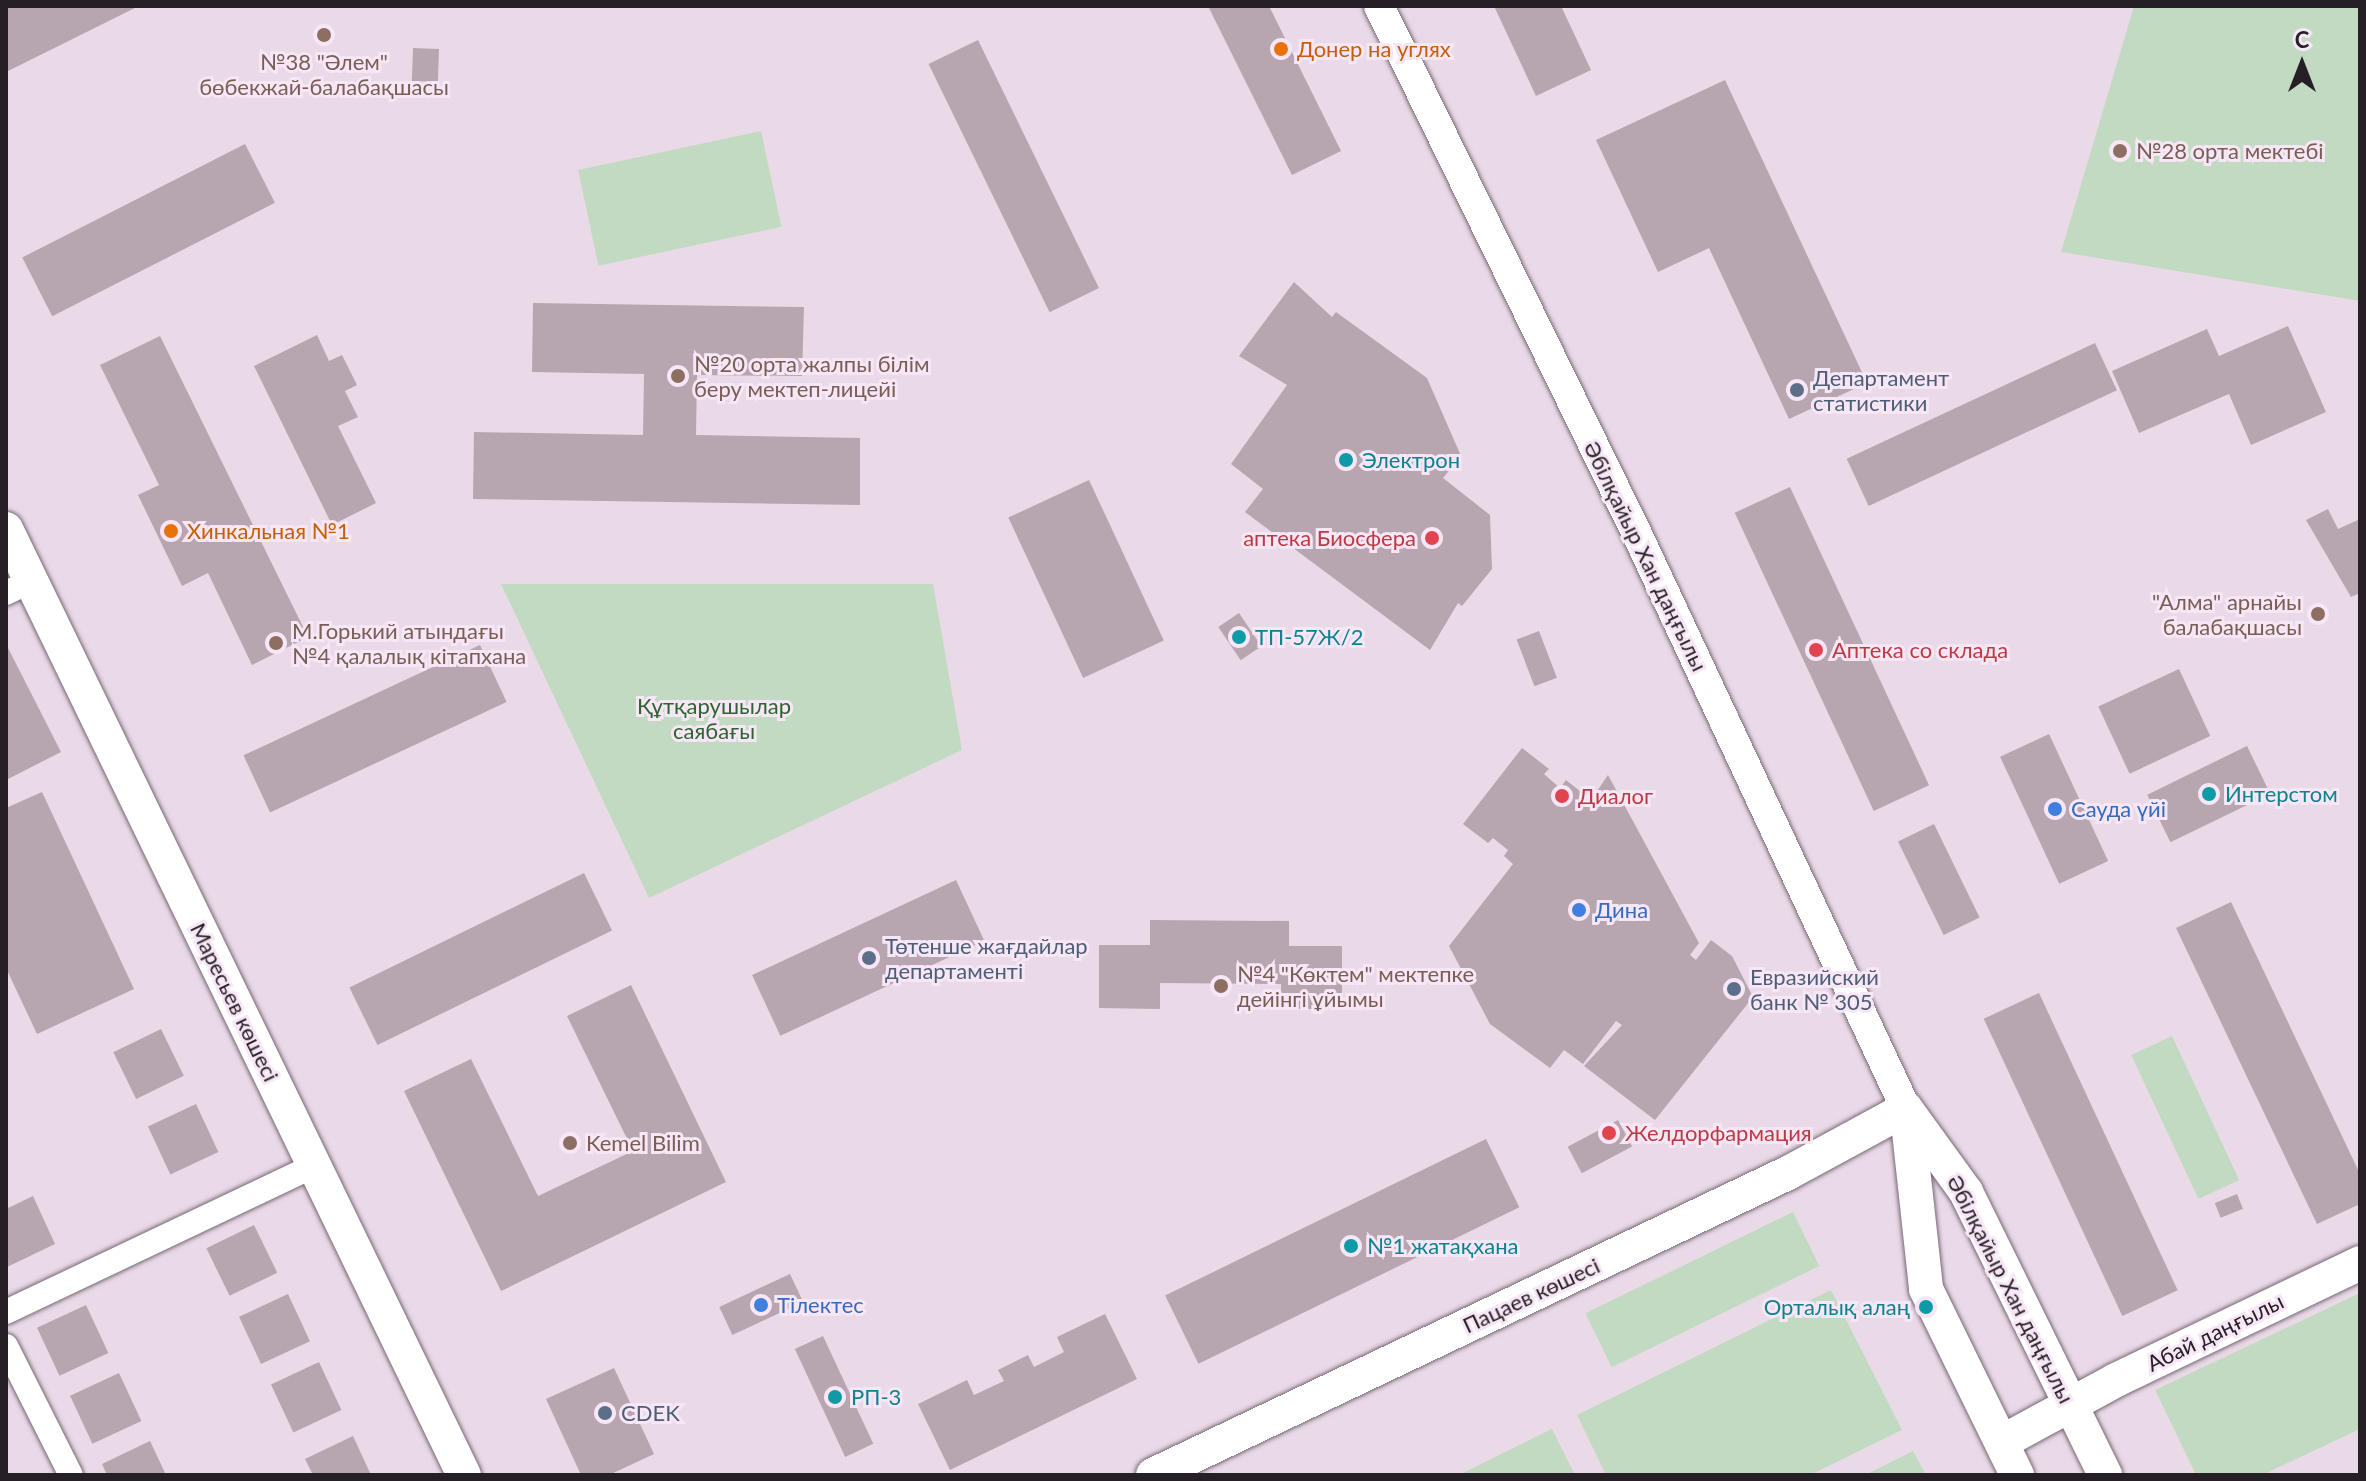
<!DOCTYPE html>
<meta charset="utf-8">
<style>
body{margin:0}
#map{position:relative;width:2366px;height:1481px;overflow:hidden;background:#eadae8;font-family:Lato,sans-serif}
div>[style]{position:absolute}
.green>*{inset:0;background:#c2dac1;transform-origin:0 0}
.building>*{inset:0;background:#b7a5b0;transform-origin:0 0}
.roads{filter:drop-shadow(0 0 2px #766875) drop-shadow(0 0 2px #766875)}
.minor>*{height:24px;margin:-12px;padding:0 12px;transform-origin:12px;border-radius:12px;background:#fff}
.tertiary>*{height:30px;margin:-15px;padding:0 15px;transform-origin:15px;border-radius:15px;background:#fff}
.secondary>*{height:34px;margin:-17px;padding:0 17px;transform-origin:17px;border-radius:17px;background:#fff}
.dots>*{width:22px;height:22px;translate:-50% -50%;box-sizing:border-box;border:4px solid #f7e7f6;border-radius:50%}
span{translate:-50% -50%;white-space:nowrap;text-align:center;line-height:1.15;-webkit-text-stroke:6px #f7e7f6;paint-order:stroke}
.food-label{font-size:22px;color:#c56008}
.left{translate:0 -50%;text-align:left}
.education-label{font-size:22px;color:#785e54}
.right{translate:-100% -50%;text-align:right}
.service-label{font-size:22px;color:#4e5e75}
.culture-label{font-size:22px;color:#0d838f}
.health-label{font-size:22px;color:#be3a42}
.street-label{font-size:22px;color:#262026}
.park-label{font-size:22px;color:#2d6431}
.shop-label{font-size:22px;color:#366cbe}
.frame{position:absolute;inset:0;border:8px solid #262026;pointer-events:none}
.north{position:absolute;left:2262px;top:24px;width:80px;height:80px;-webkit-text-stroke:6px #f7e7f6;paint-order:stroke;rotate:0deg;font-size:22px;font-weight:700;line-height:32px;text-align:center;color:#262026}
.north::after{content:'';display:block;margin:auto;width:28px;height:36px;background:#262026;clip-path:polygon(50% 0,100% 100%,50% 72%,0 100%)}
</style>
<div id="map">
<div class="green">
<i style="clip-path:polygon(2134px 6px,2360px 6px,2360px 301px,2061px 252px)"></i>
<i style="left:761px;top:131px;width:98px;height:187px;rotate:78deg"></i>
<i style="clip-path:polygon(501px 584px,933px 584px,962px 750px,649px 898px)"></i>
<i style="left:2172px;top:1036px;width:159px;height:45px;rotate:65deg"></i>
<i style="left:1793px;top:1212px;width:60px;height:231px;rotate:64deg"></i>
<i style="clip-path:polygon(1831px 1290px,1902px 1430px,1810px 1475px,1606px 1475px,1577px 1415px)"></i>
<i style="clip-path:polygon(2360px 1293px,2360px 1429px,2262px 1475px,2196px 1475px,2155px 1390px)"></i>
<i style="clip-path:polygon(1552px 1429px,1575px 1475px,1459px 1475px)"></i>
<i style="clip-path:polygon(1913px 1451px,1926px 1475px,1865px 1475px)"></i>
</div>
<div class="building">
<i style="clip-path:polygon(6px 6px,139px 6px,6px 72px)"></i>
<i style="clip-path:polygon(1208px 6px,1269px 6px,1341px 151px,1292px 175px)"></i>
<i style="clip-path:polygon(1494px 6px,1561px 6px,1591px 70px,1536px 96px)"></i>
<i style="left:978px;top:40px;width:276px;height:55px;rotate:64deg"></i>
<i style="left:413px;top:48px;width:26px;height:33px;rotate:2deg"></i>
<i style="clip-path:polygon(1725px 80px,1867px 383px,1789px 419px,1709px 248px,1658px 272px,1596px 140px)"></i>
<i style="left:245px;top:144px;width:66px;height:250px;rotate:63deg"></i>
<i style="clip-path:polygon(1294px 282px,1332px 317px,1336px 312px,1427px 378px,1461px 456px,1443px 478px,1490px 515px,1492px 569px,1462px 606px,1458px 603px,1430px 650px,1245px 512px,1263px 489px,1231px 464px,1287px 385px,1239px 356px)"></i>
<i style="clip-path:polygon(533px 303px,804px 307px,802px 376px,697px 375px,696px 435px,860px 438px,860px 505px,473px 499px,474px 432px,643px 435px,644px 374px,532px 372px)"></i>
<i style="clip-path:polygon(2288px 326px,2326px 412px,2251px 445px,2229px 394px,2139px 433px,2112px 371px,2207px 329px,2219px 356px)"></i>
<i style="clip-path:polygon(317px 335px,329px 361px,342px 355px,357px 385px,345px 391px,358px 417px,338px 426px,376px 503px,332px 525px,254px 366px)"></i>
<i style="clip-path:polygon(160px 336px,308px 637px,252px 665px,208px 573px,182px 586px,138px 495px,159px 485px,100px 365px)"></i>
<i style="left:2095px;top:343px;width:52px;height:274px;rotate:65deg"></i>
<i style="left:1089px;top:480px;width:177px;height:89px;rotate:65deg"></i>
<i style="left:1790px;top:487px;width:329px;height:61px;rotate:65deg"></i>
<i style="clip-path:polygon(2328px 509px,2338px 529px,2360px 519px,2360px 593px,2351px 597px,2306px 520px)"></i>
<i style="left:1239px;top:613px;width:40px;height:25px;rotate:56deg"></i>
<i style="left:1539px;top:631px;width:50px;height:24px;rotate:69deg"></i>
<i style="clip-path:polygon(6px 644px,61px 752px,6px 780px)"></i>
<i style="left:480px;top:645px;width:63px;height:261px;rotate:65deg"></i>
<i style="left:2179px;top:669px;width:74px;height:89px;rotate:65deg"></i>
<i style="left:2049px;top:734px;width:140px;height:54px;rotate:65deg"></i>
<i style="left:2247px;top:746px;width:53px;height:111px;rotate:64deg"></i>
<i style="clip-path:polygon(1522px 748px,1549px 769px,1544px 774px,1560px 788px,1566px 780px,1591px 800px,1608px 775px,1699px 943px,1690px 955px,1696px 960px,1711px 940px,1732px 956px,1753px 997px,1655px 1120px,1584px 1066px,1622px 1025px,1616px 1021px,1583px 1064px,1564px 1050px,1550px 1068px,1490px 1024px,1449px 946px,1513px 864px,1504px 856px,1508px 850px,1493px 838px,1488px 843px,1463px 824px)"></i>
<i style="clip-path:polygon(42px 792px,134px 989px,37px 1034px,6px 968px,6px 808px)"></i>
<i style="left:1934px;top:824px;width:104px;height:40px;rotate:64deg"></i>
<i style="left:584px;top:873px;width:64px;height:261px;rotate:64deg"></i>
<i style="left:956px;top:880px;width:67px;height:225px;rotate:65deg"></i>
<i style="clip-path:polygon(2231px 902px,2360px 1174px,2360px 1204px,2317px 1224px,2176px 928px)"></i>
<i style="clip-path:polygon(1150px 920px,1289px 921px,1289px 946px,1342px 946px,1342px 1009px,1281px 1009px,1281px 984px,1160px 983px,1160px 1009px,1099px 1008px,1099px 945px,1150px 945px)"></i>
<i style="clip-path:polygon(631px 985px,726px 1182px,501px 1291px,404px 1091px,471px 1059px,538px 1196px,633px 1151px,567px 1016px)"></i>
<i style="left:2039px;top:993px;width:328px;height:61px;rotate:65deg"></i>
<i style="left:161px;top:1029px;width:52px;height:53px;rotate:64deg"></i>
<i style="left:196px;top:1104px;width:53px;height:53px;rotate:65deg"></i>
<i style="left:1618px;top:1120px;width:30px;height:57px;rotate:62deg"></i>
<i style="left:1486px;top:1139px;width:76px;height:357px;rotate:64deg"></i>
<i style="left:2237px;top:1194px;width:16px;height:24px;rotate:68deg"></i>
<i style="clip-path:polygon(33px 1196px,55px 1244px,7px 1267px,6px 1209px)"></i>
<i style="left:254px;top:1225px;width:53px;height:53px;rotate:64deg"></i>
<i style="left:790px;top:1274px;width:31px;height:78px;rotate:65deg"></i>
<i style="left:288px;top:1294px;width:52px;height:54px;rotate:65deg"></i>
<i style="left:86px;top:1305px;width:53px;height:54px;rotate:65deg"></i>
<i style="clip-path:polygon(1105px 1314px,1137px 1379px,950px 1470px,918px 1404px,967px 1380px,974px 1395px,1004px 1381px,998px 1370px,1028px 1355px,1034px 1367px,1064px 1352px,1057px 1337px)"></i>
<i style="left:823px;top:1336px;width:119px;height:31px;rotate:65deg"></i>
<i style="left:319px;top:1362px;width:53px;height:53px;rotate:65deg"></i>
<i style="clip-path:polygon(614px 1368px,654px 1454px,609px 1475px,581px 1475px,546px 1399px)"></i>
<i style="left:119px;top:1373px;width:53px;height:54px;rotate:65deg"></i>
<i style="clip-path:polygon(353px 1436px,371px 1475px,313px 1475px,305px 1459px)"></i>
<i style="clip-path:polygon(150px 1441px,166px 1475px,107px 1475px,102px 1464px)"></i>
</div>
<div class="roads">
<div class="minor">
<i style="left:6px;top:593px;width:28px;rotate:-26deg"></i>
<i style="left:6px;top:1312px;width:341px;rotate:-25.4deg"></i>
<i style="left:6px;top:1346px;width:144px;rotate:63.3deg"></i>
</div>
<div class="tertiary">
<i style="left:1379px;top:6px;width:588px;rotate:63.96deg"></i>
<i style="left:1637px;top:534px;width:635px;rotate:64.93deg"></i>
</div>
<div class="secondary">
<i style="left:6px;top:529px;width:1051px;rotate:64.17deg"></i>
<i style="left:1906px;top:1109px;width:102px;rotate:54.1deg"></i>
<i style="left:1966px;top:1192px;width:315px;rotate:63.8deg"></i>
<i style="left:1907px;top:1113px;width:177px;rotate:83.8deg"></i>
<i style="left:1926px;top:1289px;width:207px;rotate:63.9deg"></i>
<i style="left:2002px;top:1442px;width:130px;rotate:-28.5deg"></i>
<i style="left:2116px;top:1380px;width:271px;rotate:-25.6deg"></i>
<i style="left:1153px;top:1475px;width:703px;rotate:-25.44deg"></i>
<i style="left:1788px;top:1173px;width:134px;rotate:-28.5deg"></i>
</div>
</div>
<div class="dots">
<i style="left:324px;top:35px;background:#8d6e63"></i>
<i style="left:1281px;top:49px;background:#e8710a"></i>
<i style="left:2120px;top:151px;background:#8d6e63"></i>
<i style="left:678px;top:376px;background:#8d6e63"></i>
<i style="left:1797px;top:390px;background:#5c6f8a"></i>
<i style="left:1346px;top:460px;background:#0f9aa8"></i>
<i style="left:171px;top:531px;background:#e8710a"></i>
<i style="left:1432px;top:538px;background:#e0444e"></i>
<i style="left:2318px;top:614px;background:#8d6e63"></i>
<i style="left:1239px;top:637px;background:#0f9aa8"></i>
<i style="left:276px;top:643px;background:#8d6e63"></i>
<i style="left:1816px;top:650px;background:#e0444e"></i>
<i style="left:2209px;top:794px;background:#0f9aa8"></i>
<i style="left:1562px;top:796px;background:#e0444e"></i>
<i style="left:2055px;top:809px;background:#3f7fe0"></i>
<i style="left:1579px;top:910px;background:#3f7fe0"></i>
<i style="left:869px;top:958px;background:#5c6f8a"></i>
<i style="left:1221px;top:986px;background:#8d6e63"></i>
<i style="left:1734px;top:989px;background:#5c6f8a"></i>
<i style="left:1609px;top:1133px;background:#e0444e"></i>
<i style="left:570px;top:1143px;background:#8d6e63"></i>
<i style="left:1351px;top:1246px;background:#0f9aa8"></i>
<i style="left:761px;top:1305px;background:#3f7fe0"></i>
<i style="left:1926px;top:1307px;background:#0f9aa8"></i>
<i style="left:835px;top:1397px;background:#0f9aa8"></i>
<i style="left:605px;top:1413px;background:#5c6f8a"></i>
</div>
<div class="food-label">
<span class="left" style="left:1297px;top:49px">Донер на углях</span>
<span class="left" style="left:187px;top:531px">Хинкальная №1</span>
</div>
<div class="education-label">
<span style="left:324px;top:74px">№38 "Әлем"<br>бөбекжай-балабақшасы</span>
<span class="left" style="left:2136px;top:151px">№28 орта мектебі</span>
<span class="left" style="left:694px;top:376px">№20 орта жалпы білім<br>беру мектеп-лицейі</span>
<span class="right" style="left:2302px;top:614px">"Алма" арнайы<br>балабақшасы</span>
<span class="left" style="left:292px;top:643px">М.Горький атындағы<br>№4 қалалық кітапхана</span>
<span class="left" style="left:1237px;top:986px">№4 "Көктем" мектепке<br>дейінгі ұйымы</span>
<span class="left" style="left:586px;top:1143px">Kemel Bilim</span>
</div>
<div class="service-label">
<span class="left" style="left:1813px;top:390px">Департамент<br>статистики</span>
<span class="left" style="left:885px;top:958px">Төтенше жағдайлар<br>департаменті</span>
<span class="left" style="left:1750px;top:989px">Евразийский<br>банк № 305</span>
<span class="left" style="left:621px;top:1413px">CDEK</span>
</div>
<div class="culture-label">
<span class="left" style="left:1362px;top:460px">Электрон</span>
<span class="left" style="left:1255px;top:637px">ТП-57Ж/2</span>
<span class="left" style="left:2225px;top:794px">Интерстом</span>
<span class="left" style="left:1367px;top:1246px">№1 жатақхана</span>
<span class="right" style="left:1910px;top:1307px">Орталық алаң</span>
<span class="left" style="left:851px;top:1397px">РП-3</span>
</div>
<div class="health-label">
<span class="right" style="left:1416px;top:538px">аптека Биосфера</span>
<span class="left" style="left:1832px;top:650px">Аптека со склада</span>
<span class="left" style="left:1578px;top:796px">Диалог</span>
<span class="left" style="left:1625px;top:1133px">Желдорфармация</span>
</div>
<div class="street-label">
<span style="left:1646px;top:556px;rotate:64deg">Әбілқайыр Хан даңғылы</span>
<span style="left:235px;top:1002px;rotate:64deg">Маресьев көшесі</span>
<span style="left:2011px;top:1289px;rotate:63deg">Әбілқайыр Хан даңғылы</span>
<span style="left:1531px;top:1295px;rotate:-25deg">Пацаев көшесі</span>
<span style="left:2215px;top:1332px;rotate:-26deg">Абай даңғылы</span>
</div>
<div class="park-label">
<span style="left:714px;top:718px">Құтқарушылар<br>саябағы</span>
</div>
<div class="shop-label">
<span class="left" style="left:2071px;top:809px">Сауда үйі</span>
<span class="left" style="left:1595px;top:910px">Дина</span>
<span class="left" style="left:777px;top:1305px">Тілектес</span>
</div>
<div class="frame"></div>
<div class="north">С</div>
</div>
